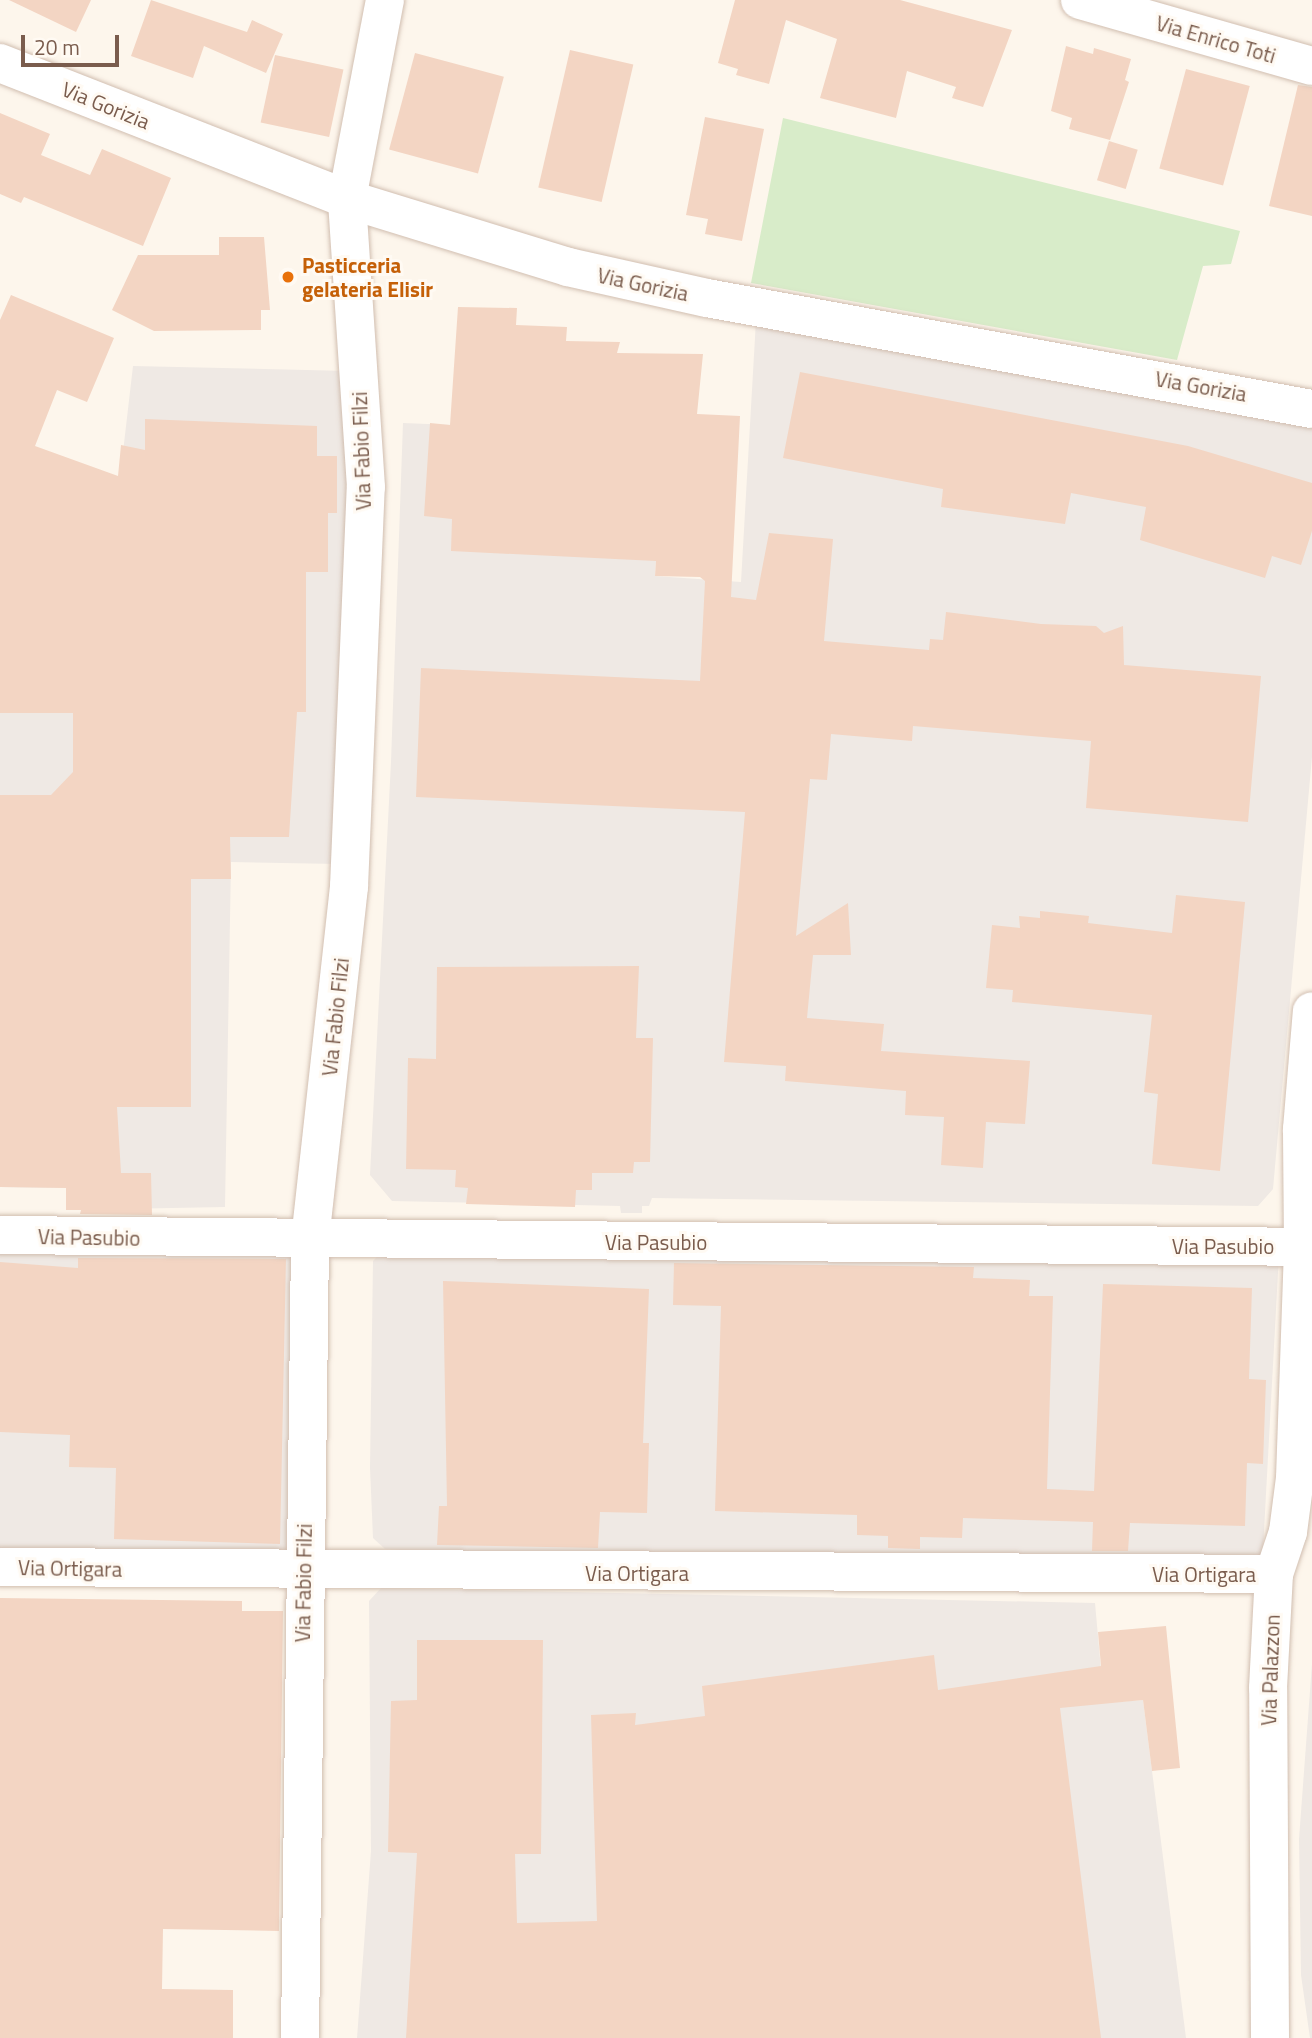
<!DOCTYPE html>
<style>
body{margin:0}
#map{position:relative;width:1312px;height:2038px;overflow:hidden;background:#fdf6ec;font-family:"Titillium Web",sans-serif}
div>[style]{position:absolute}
.industrial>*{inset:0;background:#efe9e4;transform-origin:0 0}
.green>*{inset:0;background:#d8ecc9}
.building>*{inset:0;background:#f3d5c3;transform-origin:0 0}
.roads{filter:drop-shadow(0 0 2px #d1beb0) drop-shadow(0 0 2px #d1beb0)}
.minor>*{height:38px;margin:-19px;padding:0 19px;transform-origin:19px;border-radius:19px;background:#fff}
.dots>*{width:19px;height:19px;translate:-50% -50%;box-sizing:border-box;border:4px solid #fffaf3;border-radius:50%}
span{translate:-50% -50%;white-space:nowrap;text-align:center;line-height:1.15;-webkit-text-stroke:6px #fffaf3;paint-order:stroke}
.street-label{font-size:21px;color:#7a5c4d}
.food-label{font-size:21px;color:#c56008;font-weight:700}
.left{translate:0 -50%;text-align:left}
.scale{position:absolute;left:21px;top:35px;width:98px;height:32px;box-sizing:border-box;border:4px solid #7a5c4d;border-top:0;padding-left:9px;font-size:21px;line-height:24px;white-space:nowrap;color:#7a5c4d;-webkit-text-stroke:5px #fffaf3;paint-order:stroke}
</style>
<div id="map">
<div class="industrial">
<i style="clip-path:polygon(756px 320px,1312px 425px,1312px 757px,1273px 1189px,1258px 1206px,652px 1198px,649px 1206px,642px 1206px,642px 1213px,621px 1213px,620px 1206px,392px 1201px,370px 1175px,391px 762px,403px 423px,477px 426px,656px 561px,655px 576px,741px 582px)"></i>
<i style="clip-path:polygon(133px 366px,348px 371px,348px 585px,338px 864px,231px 862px,225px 1207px,66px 1210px,66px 1188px,0 1187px,0 561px,113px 538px)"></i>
<i style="left:0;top:1237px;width:327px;height:312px;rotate:1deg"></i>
<i style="clip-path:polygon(386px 1247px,1279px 1254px,1262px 1568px,656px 1565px,385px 1549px,373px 1538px,370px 1468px,373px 1261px)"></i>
<i style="clip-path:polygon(381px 1588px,1095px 1603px,1104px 1703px,1143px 1700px,1186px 2038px,357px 2038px,371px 1851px,369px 1601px)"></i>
<i style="clip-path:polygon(1312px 1664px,1312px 2038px,1310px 2038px,1301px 1975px,1299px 1839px)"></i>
</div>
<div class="green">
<i style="clip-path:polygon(783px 118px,1240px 231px,1231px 264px,1203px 266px,1177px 360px,751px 283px)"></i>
</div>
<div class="building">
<i style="clip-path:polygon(9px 0,91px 0,76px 32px)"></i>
<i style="clip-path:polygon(151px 0,247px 32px,252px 20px,283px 34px,266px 73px,204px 46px,193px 78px,131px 56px)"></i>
<i style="clip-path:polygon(735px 0,900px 0,1012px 30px,983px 107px,952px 98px,956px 87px,907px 71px,896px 118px,820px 98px,837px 39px,786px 20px,769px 84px,736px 75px,738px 69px,718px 63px)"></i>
<i style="clip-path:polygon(1066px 46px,1093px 54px,1094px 48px,1131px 59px,1125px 80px,1129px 82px,1110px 140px,1069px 129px,1072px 118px,1051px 111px)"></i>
<i style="left:570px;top:50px;width:65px;height:141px;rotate:13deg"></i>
<i style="left:415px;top:53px;width:92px;height:100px;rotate:15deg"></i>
<i style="left:275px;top:55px;width:70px;height:69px;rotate:12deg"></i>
<i style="left:1186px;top:69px;width:66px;height:103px;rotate:15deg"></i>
<i style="clip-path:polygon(1298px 85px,1312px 87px,1312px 216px,1269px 206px)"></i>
<i style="clip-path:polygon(0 113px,50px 134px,41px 155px,90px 175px,102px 149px,171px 178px,143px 246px,24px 197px,21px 203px,0 194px)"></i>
<i style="clip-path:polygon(705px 117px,764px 129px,742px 241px,705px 234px,708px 219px,686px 215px)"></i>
<i style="left:1109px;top:141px;width:30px;height:41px;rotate:17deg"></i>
<i style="clip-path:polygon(219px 237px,264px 237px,270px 310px,261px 310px,261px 330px,154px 331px,112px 310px,138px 255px,219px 255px)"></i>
<i style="clip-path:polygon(11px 295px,114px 338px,87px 402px,57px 390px,35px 446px,118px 476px,121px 445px,145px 450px,145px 419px,317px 426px,317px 456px,337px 456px,337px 513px,328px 513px,328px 572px,306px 572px,306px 712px,297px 712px,289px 837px,230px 837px,231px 879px,191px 879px,191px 1107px,117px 1107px,121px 1173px,151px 1173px,152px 1215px,80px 1214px,81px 1210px,66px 1210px,66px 1188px,0 1187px,0 795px,51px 795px,73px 772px,73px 713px,0 713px,0 320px)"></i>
<i style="clip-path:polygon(458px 307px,517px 308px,516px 325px,567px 327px,566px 341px,620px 342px,617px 353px,703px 354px,697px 414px,740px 416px,731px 597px,756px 600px,769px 533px,833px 539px,824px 641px,929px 650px,930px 639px,943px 640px,946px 612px,1041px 624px,1096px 626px,1104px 633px,1123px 626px,1124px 665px,1261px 676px,1248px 822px,1086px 808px,1091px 741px,913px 726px,912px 741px,831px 734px,827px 780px,810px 779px,796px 936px,848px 903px,851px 955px,813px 955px,807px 1018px,884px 1024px,881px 1051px,1030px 1061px,1025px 1124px,986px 1122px,983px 1168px,941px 1165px,944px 1117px,905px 1115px,906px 1091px,785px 1081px,786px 1066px,724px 1062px,745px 812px,416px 797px,421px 668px,700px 681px,705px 581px,700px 577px,655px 576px,656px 561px,451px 551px,452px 519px,424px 516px,430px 423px,450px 425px)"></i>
<i style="clip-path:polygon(800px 372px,1188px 446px,1312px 483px,1312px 531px,1301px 565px,1272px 556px,1265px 578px,1140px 540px,1146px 507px,1071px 493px,1065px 524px,941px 507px,943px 489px,783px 458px)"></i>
<i style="clip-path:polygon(1176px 895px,1245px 902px,1220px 1171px,1152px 1164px,1158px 1094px,1144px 1092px,1152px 1015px,1012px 1002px,1013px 990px,986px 988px,992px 925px,1020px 928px,1019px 916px,1040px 918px,1040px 911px,1089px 916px,1088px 923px,1172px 933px)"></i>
<i style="clip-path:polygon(639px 966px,636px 1038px,653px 1038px,650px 1162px,634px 1162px,633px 1173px,592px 1173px,592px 1190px,576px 1190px,575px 1207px,466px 1204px,468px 1188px,455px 1187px,456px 1170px,406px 1169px,408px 1058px,436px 1059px,437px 967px)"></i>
<i style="clip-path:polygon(78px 1258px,286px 1259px,280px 1544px,114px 1539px,116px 1468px,69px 1467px,70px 1435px,0 1432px,0 1262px,78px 1268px)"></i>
<i style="clip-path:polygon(674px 1263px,974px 1267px,973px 1278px,1030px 1280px,1029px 1296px,1053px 1296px,1047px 1489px,1094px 1491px,1103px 1284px,1252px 1288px,1249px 1379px,1266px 1380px,1263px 1464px,1247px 1463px,1245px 1526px,1130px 1523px,1128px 1551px,1092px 1551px,1093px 1522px,963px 1518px,962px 1538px,920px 1537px,920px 1549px,888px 1548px,888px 1536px,857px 1535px,857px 1515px,715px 1511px,721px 1306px,673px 1305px)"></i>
<i style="clip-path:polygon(443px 1281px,649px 1289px,643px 1443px,649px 1443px,647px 1513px,600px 1512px,598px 1548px,437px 1545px,439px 1506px,447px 1506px)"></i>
<i style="clip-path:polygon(0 1598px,242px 1601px,242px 1611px,283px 1611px,279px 1931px,163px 1929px,162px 1989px,233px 1990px,233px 2038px,0 2038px)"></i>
<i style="clip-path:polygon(1166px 1626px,1180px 1768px,1152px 1771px,1143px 1700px,1060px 1708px,1101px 2038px,406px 2038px,417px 1853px,388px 1852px,391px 1701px,417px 1700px,417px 1640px,543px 1640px,541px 1854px,515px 1854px,517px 1923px,597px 1921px,591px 1715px,636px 1713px,635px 1725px,705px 1716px,702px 1686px,934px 1655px,938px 1690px,1101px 1666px,1098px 1632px)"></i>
</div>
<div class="roads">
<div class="minor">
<i style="left:1080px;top:0;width:241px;rotate:15.9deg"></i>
<i style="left:0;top:63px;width:373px;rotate:21.4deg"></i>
<i style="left:347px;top:199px;width:231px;rotate:17.1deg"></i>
<i style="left:568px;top:267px;width:142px;rotate:12.6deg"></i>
<i style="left:707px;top:298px;width:615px;rotate:10.4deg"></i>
<i style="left:0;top:1235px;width:1312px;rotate:0.52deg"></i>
<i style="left:0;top:1567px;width:1274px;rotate:0.31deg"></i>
<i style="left:300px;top:2038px;width:798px;rotate:-89.28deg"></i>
<i style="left:310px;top:1240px;width:355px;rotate:-83.7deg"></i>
<i style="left:349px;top:887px;width:400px;rotate:-87.6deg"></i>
<i style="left:366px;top:487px;width:289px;rotate:-93.8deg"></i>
<i style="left:347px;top:199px;width:203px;rotate:-79.2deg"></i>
<i style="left:1270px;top:2038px;width:350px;rotate:-90.3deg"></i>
<i style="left:1268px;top:1688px;width:114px;rotate:-87deg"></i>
<i style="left:1274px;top:1574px;width:44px;rotate:-71.6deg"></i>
<i style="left:1288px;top:1532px;width:54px;rotate:-82.6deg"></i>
<i style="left:1295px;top:1478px;width:231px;rotate:-88deg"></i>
<i style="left:1303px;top:1247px;width:118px;rotate:-90.5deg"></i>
<i style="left:1302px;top:1129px;width:118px;rotate:-85.2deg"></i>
</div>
</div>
<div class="dots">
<i style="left:288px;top:277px;background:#e8710a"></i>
</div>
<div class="street-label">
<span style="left:1216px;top:39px;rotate:16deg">Via Enrico Toti</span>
<span style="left:106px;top:105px;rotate:22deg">Via Gorizia</span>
<span style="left:643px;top:284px;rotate:12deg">Via Gorizia</span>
<span style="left:1201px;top:386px;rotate:10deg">Via Gorizia</span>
<span style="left:361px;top:451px;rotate:-92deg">Via Fabio Filzi</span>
<span style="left:335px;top:1017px;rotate:-84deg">Via Fabio Filzi</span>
<span style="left:89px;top:1237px;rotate:1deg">Via Pasubio</span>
<span style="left:656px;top:1242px">Via Pasubio</span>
<span style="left:1223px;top:1246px">Via Pasubio</span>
<span style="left:70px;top:1568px;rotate:1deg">Via Ortigara</span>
<span style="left:637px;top:1573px">Via Ortigara</span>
<span style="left:1204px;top:1574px">Via Ortigara</span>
<span style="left:303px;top:1583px;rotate:-89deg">Via Fabio Filzi</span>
<span style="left:1270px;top:1670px;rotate:-88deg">Via Palazzon</span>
</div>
<div class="food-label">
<span class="left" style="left:302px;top:277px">Pasticceria<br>gelateria Elisir</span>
</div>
<div class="scale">20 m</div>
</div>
